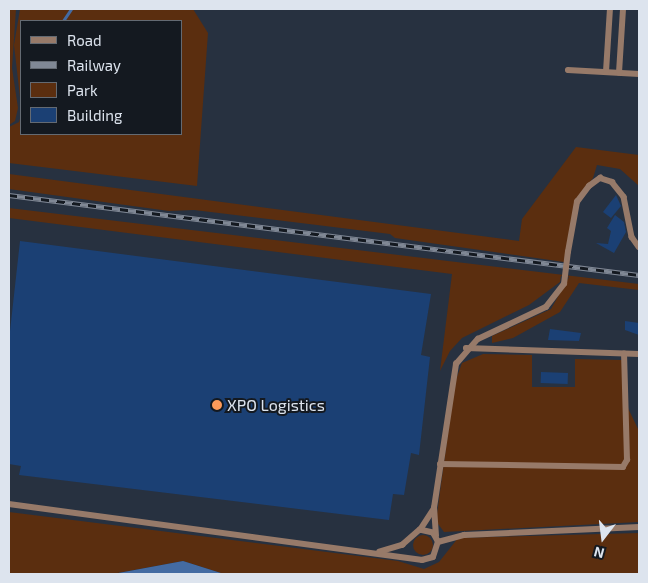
<!DOCTYPE html>
<style>
body{margin:0}
#map{position:relative;width:648px;height:583px;overflow:hidden;background:#273140;font-family:"Exo 2",sans-serif}
div>[style]{position:absolute}
.green>*{inset:0;background:#5b2e0f}
.round{border-radius:50%}
.water>*{inset:0;background:#446ba2}
.stream>*{height:2.5px;margin:-1.25px;padding:0 1.25px;transform-origin:1.25px;border-radius:1.25px;background:#446ba2}
.building>*{inset:0;background:#1b4074;transform-origin:0 0}
.minor>*{height:5.5px;margin:-2.75px;padding:0 2.75px;transform-origin:2.75px;border-radius:2.75px;background:#977a69}
.rail>*{height:4.5px;margin-top:-2.25px;transform-origin:0;background:repeating-linear-gradient(90deg,#141920 0 8px,#808895 0 16px);box-sizing:border-box;border-block:1px solid #808895}
.minor-bridge>*{height:5.5px;margin:-2.75px;padding:0 2.75px;transform-origin:2.75px;border-radius:2.75px;background:#977a69}
.dots>*{width:14px;height:14px;translate:-50% -50%;box-sizing:border-box;border:2px solid #141920;border-radius:50%}
span{translate:-50% -50%;white-space:nowrap;text-align:center;line-height:1.15;-webkit-text-stroke:4px #141920;paint-order:stroke}
.poi-label{font-size:16px;color:#dde4ee}
.left{translate:0 -50%;text-align:left}
.frame{position:absolute;inset:0;border:10px solid #dde4ee;pointer-events:none}
.legend{position:absolute;left:20px;top:20px;width:162px;height:115px;box-sizing:border-box;background:#141920;border:1px solid #646a72;margin:0;padding:6px 9px;list-style:none;font-size:15px;color:#dde4ee}
.legend li{display:flex;align-items:center;gap:10px;height:25px}
.legend b{width:25px;border:1px solid #646a72}
.north{position:absolute;left:578px;top:513px;width:50px;height:50px;-webkit-text-stroke:4px #141920;paint-order:stroke;rotate:195deg;font-size:14px;font-weight:700;line-height:20px;text-align:center;color:#dde4ee}
.north::after{content:'';display:block;margin:auto;width:18px;height:22px;background:#dde4ee;clip-path:polygon(50% 0,100% 100%,50% 72%,0 100%)}
</style>
<div id="map">
<div class="green">
<i style="clip-path:polygon(9px 9px,16px 9px,12px 68px,18px 108px,15px 121px,9px 125px)"></i>
<i style="clip-path:polygon(20px 9px,193px 9px,208px 33px,197px 186px,9px 163px,9px 127px,19px 122px,21px 115px,21px 134px,181px 134px,181px 21px,21px 21px,21px 106px,14px 45px)"></i>
<i style="clip-path:polygon(576px 147px,639px 155px,639px 186px,620px 169px,597px 165px,593px 178px,575px 201px,564px 262px,395px 238px,390px 234px,194px 210px,169px 211px,9px 189px,9px 174px,519px 241px,522px 219px)"></i>
<i style="clip-path:polygon(9px 208px,639px 284px,639px 290px,579px 283px,560px 312px,513px 338px,492px 343px,492px 336px,551px 309px,569px 277px,561px 276px,560px 282px,529px 305px,462px 338px,450px 351px,440px 371px,452px 274px,9px 218px)"></i>
<i style="clip-path:polygon(483px 354px,532px 355px,532px 387px,575px 387px,575px 359px,622px 360px,627px 406px,639px 431px,639px 522px,444px 532px,436px 521px,455px 382px,462px 363px)"></i>
<i style="clip-path:polygon(9px 512px,398px 561px,424px 569px,439px 562px,458px 538px,639px 533px,639px 574px,224px 574px,183px 561px,112px 574px,9px 574px)"></i>
<i class="round" style="left:413px;top:535px;width:20px;height:20px"></i>
</div>
<div class="water">
<i style="clip-path:polygon(183px 561px,224px 574px,112px 574px,113px 574px)"></i>
</div>
<div class="stream">
<i style="left:63px;top:21px;width:14px;rotate:-56deg"></i>
</div>
<div class="building">
<i style="clip-path:polygon(616px 195px,621px 206px,611px 218px,603px 212px)"></i>
<i style="clip-path:polygon(615px 215px,624px 222px,626px 232px,614px 253px,596px 243px,608px 244px,611px 231px,607px 228px)"></i>
<i style="clip-path:polygon(20px 241px,431px 294px,421px 355px,430px 357px,419px 455px,411px 453px,404px 495px,393px 494px,389px 520px,19px 475px,21px 466px,9px 464px,9px 340px)"></i>
<i style="clip-path:polygon(625px 321px,639px 323px,639px 335px,625px 330px)"></i>
<i style="clip-path:polygon(550px 329px,581px 333px,579px 341px,548px 340px)"></i>
<i style="left:541px;top:372px;width:27px;height:11px;rotate:2deg"></i>
</div>
<div class="minor">
<i style="left:568px;top:70px;width:71px;rotate:3.2deg"></i>
<i style="left:606px;top:72px;width:63px;rotate:-86.4deg"></i>
<i style="left:619px;top:73px;width:64px;rotate:-86.4deg"></i>
<i style="left:568px;top:252px;width:51px;rotate:-79.8deg"></i>
<i style="left:577px;top:202px;width:20px;rotate:-53deg"></i>
<i style="left:589px;top:186px;width:14px;rotate:-36deg"></i>
<i style="left:600px;top:178px;width:13px;rotate:18deg"></i>
<i style="left:612px;top:182px;width:19px;rotate:51deg"></i>
<i style="left:624px;top:197px;width:41px;rotate:78.7deg"></i>
<i style="left:632px;top:237px;width:12px;rotate:55deg"></i>
<i style="left:466px;top:348px;width:173px;rotate:2deg"></i>
<i style="left:440px;top:464px;width:183px;rotate:0.9deg"></i>
<i style="left:623px;top:467px;width:8px;rotate:-60deg"></i>
<i style="left:627px;top:460px;width:106px;rotate:-91.6deg"></i>
<i style="left:9px;top:504px;width:417px;rotate:7.7deg"></i>
<i style="left:422px;top:560px;width:11px;rotate:-15deg"></i>
<i style="left:433px;top:557px;width:16px;rotate:-72deg"></i>
<i style="left:438px;top:542px;width:10px;rotate:-119deg"></i>
<i style="left:433px;top:533px;width:13px;rotate:-167deg"></i>
<i style="left:420px;top:530px;width:23px;rotate:139deg"></i>
<i style="left:403px;top:545px;width:24px;rotate:163deg"></i>
<i style="left:420px;top:530px;width:24px;rotate:-57deg"></i>
<i style="left:436px;top:536px;width:28px;rotate:-94deg"></i>
<i style="left:434px;top:508px;width:146px;rotate:-81.3deg"></i>
<i style="left:456px;top:364px;width:33px;rotate:-49deg"></i>
<i style="left:478px;top:339px;width:75px;rotate:-25.2deg"></i>
<i style="left:546px;top:307px;width:29px;rotate:-52deg"></i>
<i style="left:438px;top:542px;width:27px;rotate:-15deg"></i>
<i style="left:464px;top:535px;width:175px;rotate:-2.6deg"></i>
</div>
<div class="rail">
<i style="left:9px;top:195px;width:635px;rotate:7.24deg"></i>
</div>
<div class="minor-bridge">
<i style="left:564px;top:284px;width:32px;rotate:-83deg"></i>
</div>
<div class="dots">
<i style="left:217px;top:405px;background:#ff9b5a"></i>
</div>
<div class="poi-label">
<span class="left" style="left:227px;top:405px">XPO Logistics</span>
</div>
<div class="frame"></div>
<ul class="legend">
<li><b style="height:6px;background:#977a69"></b>Road</li>
<li><b style="height:6px;background:#808895"></b>Railway</li>
<li><b style="height:14px;background:#5b2e0f"></b>Park</li>
<li><b style="height:14px;background:#1b4074"></b>Building</li>
</ul>
<div class="north">N</div>
</div>
